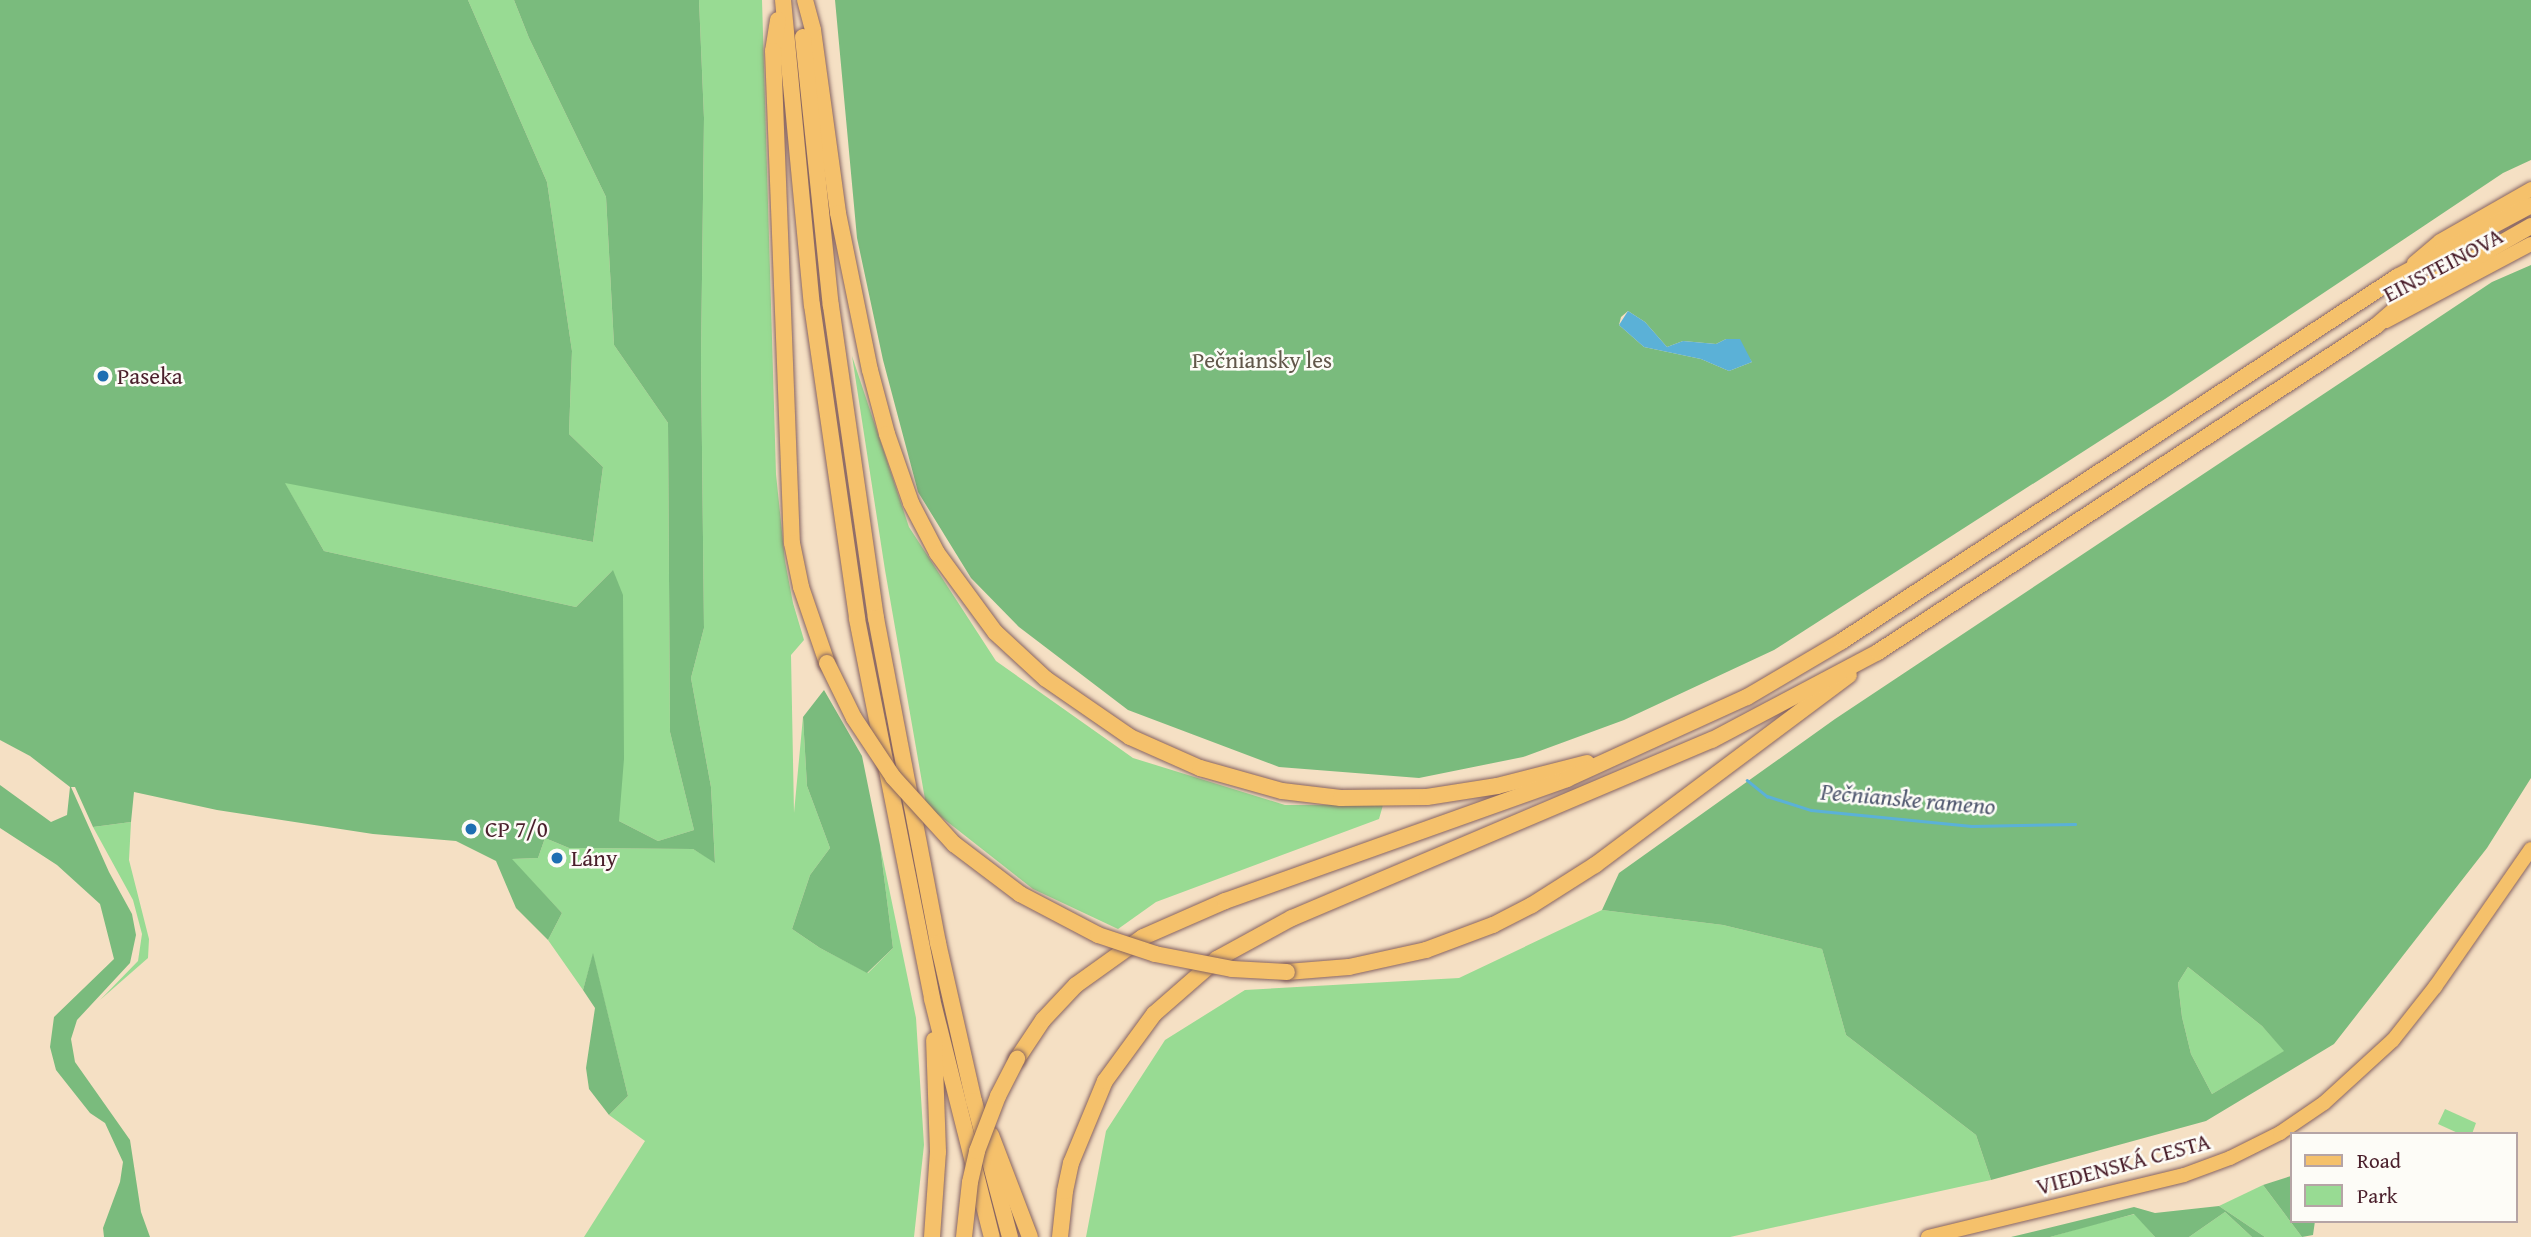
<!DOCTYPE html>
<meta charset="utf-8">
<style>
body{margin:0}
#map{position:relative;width:2531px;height:1237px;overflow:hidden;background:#f5e0c4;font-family:"Gentium Book Plus",serif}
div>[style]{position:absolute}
.green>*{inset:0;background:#98db93}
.forest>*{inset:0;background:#7abb7d}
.water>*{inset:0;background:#5bb1d7}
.stream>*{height:2.5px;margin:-1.25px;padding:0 1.25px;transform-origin:1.25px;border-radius:1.25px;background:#5bb1d7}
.roads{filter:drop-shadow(0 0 2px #866361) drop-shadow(0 0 2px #866361)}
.primary>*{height:14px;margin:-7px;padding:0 7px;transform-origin:7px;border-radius:7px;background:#f5c16b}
.highway>*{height:16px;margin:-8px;padding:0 8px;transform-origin:8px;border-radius:8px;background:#f5c16b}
.bridges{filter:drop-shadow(0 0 2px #866361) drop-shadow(0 0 2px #866361)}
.highway-bridge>*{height:16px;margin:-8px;padding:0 8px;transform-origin:8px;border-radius:8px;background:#f5c16b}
.dots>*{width:19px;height:19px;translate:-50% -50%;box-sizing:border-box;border:4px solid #fdfcf7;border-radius:50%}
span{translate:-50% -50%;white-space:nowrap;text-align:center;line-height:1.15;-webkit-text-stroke:5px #fdfcf7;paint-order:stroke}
.street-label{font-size:23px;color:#4a1f2b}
.park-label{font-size:23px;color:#61574a}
.poi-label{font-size:23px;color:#4a1f2b}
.left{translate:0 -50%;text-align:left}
.water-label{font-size:24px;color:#515970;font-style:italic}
.legend{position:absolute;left:2290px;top:1132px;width:228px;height:91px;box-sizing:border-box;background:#fdfcf7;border:2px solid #b5a4a5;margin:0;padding:9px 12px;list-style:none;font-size:21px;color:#4a1f2b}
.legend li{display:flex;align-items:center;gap:14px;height:35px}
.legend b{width:35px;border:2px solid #b5a4a5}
</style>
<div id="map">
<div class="green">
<i style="clip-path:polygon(468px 0,514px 0,529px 38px,606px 197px,614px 345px,668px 423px,670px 732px,694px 830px,658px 841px,619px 821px,459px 766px,613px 570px,576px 607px,324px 551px,284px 482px,593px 542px,603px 467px,569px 434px,572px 351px,547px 182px)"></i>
<i style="clip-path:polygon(699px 0,762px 0,776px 474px,785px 561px,793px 603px,804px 640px,791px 655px,794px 813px,803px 717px,807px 786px,830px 848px,810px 875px,792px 929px,820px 948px,868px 973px,893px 948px,880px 845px,916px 1018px,924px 1145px,914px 1237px,584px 1237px,645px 1141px,609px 1115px,628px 1096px,593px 955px,583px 990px,548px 940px,562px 913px,511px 859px,538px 858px,545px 838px,569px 848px,693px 849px,715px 862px,711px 787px,691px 678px,704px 628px,701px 358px,704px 118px)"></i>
<i style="clip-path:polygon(852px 356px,909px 527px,996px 661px,1133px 758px,1285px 805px,1383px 805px,1379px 819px,1156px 902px,1118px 929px,1033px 889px,926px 805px,885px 570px)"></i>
<i style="clip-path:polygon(131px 822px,129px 860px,149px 939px,148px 958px,100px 1000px,138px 961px,142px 934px,133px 900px,93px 827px)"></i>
<i style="clip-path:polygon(1602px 910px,1723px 925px,1822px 949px,1846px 1035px,1976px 1135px,1991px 1180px,1730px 1237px,1086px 1237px,1106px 1131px,1165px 1040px,1245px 990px,1459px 978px)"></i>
<i style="clip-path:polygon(2188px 967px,2262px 1026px,2285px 1051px,2212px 1094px,2191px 1054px,2182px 1017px,2178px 983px)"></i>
<i style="clip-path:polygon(2445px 1109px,2476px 1123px,2472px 1134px,2460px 1134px,2438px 1124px)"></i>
<i style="clip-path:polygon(2263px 1185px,2302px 1237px,2265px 1237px,2219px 1206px)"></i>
<i style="clip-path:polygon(2225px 1212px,2252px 1237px,2189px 1237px)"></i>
<i style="clip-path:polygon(2135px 1214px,2155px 1237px,2050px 1237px,2091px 1225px)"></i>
</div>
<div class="forest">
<i style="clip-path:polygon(0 0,468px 0,547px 182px,572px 351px,569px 434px,603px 467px,593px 542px,285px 483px,324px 551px,576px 607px,613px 570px,623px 595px,624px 759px,619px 821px,658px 841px,694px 830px,670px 732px,668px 423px,614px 345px,606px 197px,529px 38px,514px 0,699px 0,704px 118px,701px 358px,704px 628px,691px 678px,711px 787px,715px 863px,693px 849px,569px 848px,545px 838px,538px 858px,512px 859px,562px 913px,548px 940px,516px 908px,496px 861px,456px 841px,373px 834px,217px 810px,134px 792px,131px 822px,93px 827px,75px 787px,71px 787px,109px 872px,132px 914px,136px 935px,130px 963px,77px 1020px,71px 1039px,75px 1062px,130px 1140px,141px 1212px,150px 1237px,104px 1237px,103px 1228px,120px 1182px,123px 1162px,105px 1123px,90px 1113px,56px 1070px,50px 1047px,54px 1017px,114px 959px,100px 904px,57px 865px,0 828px,0 785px,51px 822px,67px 815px,70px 787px,30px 756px,0 740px)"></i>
<i style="clip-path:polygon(evenodd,835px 0,2531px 0,2531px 160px,2503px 173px,2165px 399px,1774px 650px,1624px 720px,1523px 757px,1419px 778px,1279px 767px,1128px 710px,1019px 627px,971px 578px,918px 492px,883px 360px,857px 238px,835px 0,1628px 311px,1645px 322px,1667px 347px,1683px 341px,1716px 344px,1726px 339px,1745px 352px,1752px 362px,1729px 371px,1701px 359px,1644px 347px,1619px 325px,1621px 317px,1628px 311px)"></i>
<i style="clip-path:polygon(evenodd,2531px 265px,2531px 778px,2487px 848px,2334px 1044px,2206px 1121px,1991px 1180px,1976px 1135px,1846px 1035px,1822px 949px,1723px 925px,1602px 910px,1619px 873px,1835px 719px,2492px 282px,2531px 265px,2188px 967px,2262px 1026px,2284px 1051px,2212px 1094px,2191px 1054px,2182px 1017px,2178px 983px,2188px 967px)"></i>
<i style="clip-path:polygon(824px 690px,862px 756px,880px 845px,893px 948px,867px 973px,820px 948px,792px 929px,810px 875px,830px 848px,807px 786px,803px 717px)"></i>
<i style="clip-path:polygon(593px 953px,628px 1096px,609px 1115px,589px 1089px,586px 1068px,595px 1008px,583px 990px)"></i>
<i style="clip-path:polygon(2291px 1176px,2291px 1221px,2315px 1221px,2313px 1235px,2302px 1237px,2263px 1185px)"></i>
<i style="clip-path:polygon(2219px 1206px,2265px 1237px,2252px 1237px,2225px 1212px,2189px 1237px,2155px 1237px,2134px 1214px,2050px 1237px,2011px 1237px,2134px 1207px,2155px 1213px)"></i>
</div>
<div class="water">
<i style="clip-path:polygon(1628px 311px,1645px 322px,1667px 347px,1683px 341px,1716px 344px,1726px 339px,1740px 339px,1752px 362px,1729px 371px,1701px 359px,1644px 347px,1619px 325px)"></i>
</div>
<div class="stream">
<i style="left:1747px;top:780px;width:26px;rotate:39deg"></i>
<i style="left:1767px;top:796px;width:46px;rotate:17.7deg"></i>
<i style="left:1811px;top:810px;width:161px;rotate:5.7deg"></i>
<i style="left:1971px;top:826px;width:104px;rotate:-1.1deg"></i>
</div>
<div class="roads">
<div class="primary">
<i style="left:2414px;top:263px;width:34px;rotate:-40deg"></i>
<i style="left:2440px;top:241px;width:105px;rotate:-29.7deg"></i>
<i style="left:2386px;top:321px;width:164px;rotate:-28deg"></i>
<i style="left:1928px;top:1237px;width:263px;rotate:-13.6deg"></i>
<i style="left:2184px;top:1175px;width:49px;rotate:-20.3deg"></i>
<i style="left:2230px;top:1158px;width:56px;rotate:-26.6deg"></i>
<i style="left:2280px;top:1133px;width:53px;rotate:-34.3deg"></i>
<i style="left:2324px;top:1103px;width:93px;rotate:-42.4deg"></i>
<i style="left:2393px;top:1040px;width:68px;rotate:-51.6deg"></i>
<i style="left:2435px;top:987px;width:168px;rotate:-55.2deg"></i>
</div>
<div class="highway">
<i style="left:783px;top:0;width:306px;rotate:84.6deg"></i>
<i style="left:812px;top:305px;width:317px;rotate:81.8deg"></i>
<i style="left:857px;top:619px;width:387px;rotate:78.8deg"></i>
<i style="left:932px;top:999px;width:245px;rotate:75.9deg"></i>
<i style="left:805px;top:0;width:31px;rotate:75deg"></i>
<i style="left:813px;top:30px;width:185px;rotate:82.2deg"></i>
<i style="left:838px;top:213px;width:160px;rotate:78.5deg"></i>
<i style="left:870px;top:370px;width:66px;rotate:75.1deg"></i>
<i style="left:887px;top:434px;width:73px;rotate:70.8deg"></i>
<i style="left:911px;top:503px;width:56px;rotate:62.5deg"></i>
<i style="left:937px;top:553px;width:98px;rotate:53.7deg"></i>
<i style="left:995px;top:632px;width:69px;rotate:42.7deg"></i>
<i style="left:1046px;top:679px;width:102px;rotate:34.6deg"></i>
<i style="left:1130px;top:737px;width:77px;rotate:23.9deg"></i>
<i style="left:1200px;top:768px;width:85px;rotate:15.7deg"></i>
<i style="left:1282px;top:791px;width:59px;rotate:6.8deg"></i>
<i style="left:1341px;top:798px;width:86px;rotate:-0.7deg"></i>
<i style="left:1427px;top:797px;width:71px;rotate:-8.9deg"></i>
<i style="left:1497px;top:786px;width:93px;rotate:-14.3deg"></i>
<i style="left:778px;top:20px;width:31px;rotate:99deg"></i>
<i style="left:773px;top:51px;width:492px;rotate:87.8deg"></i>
<i style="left:792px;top:543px;width:45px;rotate:78.4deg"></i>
<i style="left:801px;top:587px;width:80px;rotate:71.1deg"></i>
<i style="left:803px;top:37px;width:270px;rotate:84.1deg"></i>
<i style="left:831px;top:306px;width:315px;rotate:81.8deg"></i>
<i style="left:876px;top:618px;width:331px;rotate:79.2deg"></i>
<i style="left:938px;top:943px;width:162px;rotate:77.2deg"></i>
<i style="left:974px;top:1101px;width:141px;rotate:75.2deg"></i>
<i style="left:1287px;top:972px;width:62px;rotate:-4.6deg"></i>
<i style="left:1349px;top:967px;width:79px;rotate:-12.4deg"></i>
<i style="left:1426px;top:950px;width:72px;rotate:-20.5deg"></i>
<i style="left:1493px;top:925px;width:44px;rotate:-27.1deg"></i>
<i style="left:1532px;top:905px;width:75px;rotate:-32.4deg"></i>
<i style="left:1595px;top:865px;width:317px;rotate:-36.8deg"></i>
<i style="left:1017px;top:1059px;width:47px;rotate:-56.3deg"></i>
<i style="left:1043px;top:1020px;width:48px;rotate:-46.7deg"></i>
<i style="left:1076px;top:985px;width:82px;rotate:-35.6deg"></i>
<i style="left:1143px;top:937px;width:90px;rotate:-23.7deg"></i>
<i style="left:1225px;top:901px;width:363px;rotate:-19.6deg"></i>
<i style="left:1567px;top:779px;width:198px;rotate:-24.5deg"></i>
<i style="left:1747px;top:697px;width:110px;rotate:-30.5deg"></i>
<i style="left:1842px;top:641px;width:664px;rotate:-33.26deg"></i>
<i style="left:2397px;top:277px;width:152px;rotate:-28.2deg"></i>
<i style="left:991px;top:1135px;width:109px;rotate:69.1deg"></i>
<i style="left:932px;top:1237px;width:85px;rotate:-86deg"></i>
<i style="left:938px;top:1152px;width:112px;rotate:-92deg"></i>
<i style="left:1060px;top:1237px;width:46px;rotate:-83.8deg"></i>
<i style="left:1065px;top:1191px;width:29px;rotate:-78deg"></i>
<i style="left:1071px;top:1163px;width:89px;rotate:-67.5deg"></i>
<i style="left:1105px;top:1081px;width:83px;rotate:-53.8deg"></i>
<i style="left:1154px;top:1014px;width:84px;rotate:-41.1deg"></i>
<i style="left:1217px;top:959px;width:85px;rotate:-28.7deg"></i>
<i style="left:1292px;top:918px;width:456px;rotate:-23deg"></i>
<i style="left:1712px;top:740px;width:188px;rotate:-27.9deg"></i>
<i style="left:1878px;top:652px;width:595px;rotate:-33.21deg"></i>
<i style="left:2376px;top:326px;width:50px;rotate:-41deg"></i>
<i style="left:2414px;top:293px;width:135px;rotate:-29.8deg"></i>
</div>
</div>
<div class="bridges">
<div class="highway-bridge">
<i style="left:827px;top:663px;width:61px;rotate:63.9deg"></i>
<i style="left:854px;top:718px;width:71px;rotate:56.5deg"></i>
<i style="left:893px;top:777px;width:91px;rotate:47.7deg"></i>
<i style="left:954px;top:844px;width:83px;rotate:37.1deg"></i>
<i style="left:1020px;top:894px;width:88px;rotate:27.7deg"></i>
<i style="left:1098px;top:935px;width:60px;rotate:18.4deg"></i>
<i style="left:1155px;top:954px;width:78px;rotate:11deg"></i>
<i style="left:1232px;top:969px;width:55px;rotate:3.1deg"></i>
<i style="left:964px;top:1237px;width:55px;rotate:-83.8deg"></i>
<i style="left:970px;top:1182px;width:32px;rotate:-77deg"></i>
<i style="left:977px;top:1151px;width:59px;rotate:-69.1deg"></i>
<i style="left:998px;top:1096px;width:42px;rotate:-62.8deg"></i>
</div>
</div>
<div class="dots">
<i style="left:103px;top:376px;background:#1f6fb2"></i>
<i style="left:471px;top:829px;background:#1f6fb2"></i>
<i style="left:557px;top:858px;background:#1f6fb2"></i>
</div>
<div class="street-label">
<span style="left:2443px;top:265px;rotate:-28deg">EINSTEINOVA</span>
<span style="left:2123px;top:1164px;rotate:-15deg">VIEDENSKÁ CESTA</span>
</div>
<div class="park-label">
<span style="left:1262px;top:360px">Pečniansky les</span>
</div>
<div class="poi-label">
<span class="left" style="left:117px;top:376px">Paseka</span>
<span class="left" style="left:485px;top:829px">CP 7/0</span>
<span class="left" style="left:571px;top:858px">Lány</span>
</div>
<div class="water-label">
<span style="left:1908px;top:799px;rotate:5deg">Pečnianske rameno</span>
</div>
<ul class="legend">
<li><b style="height:9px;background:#f5c16b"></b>Road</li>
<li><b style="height:19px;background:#98db93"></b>Park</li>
</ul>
</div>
